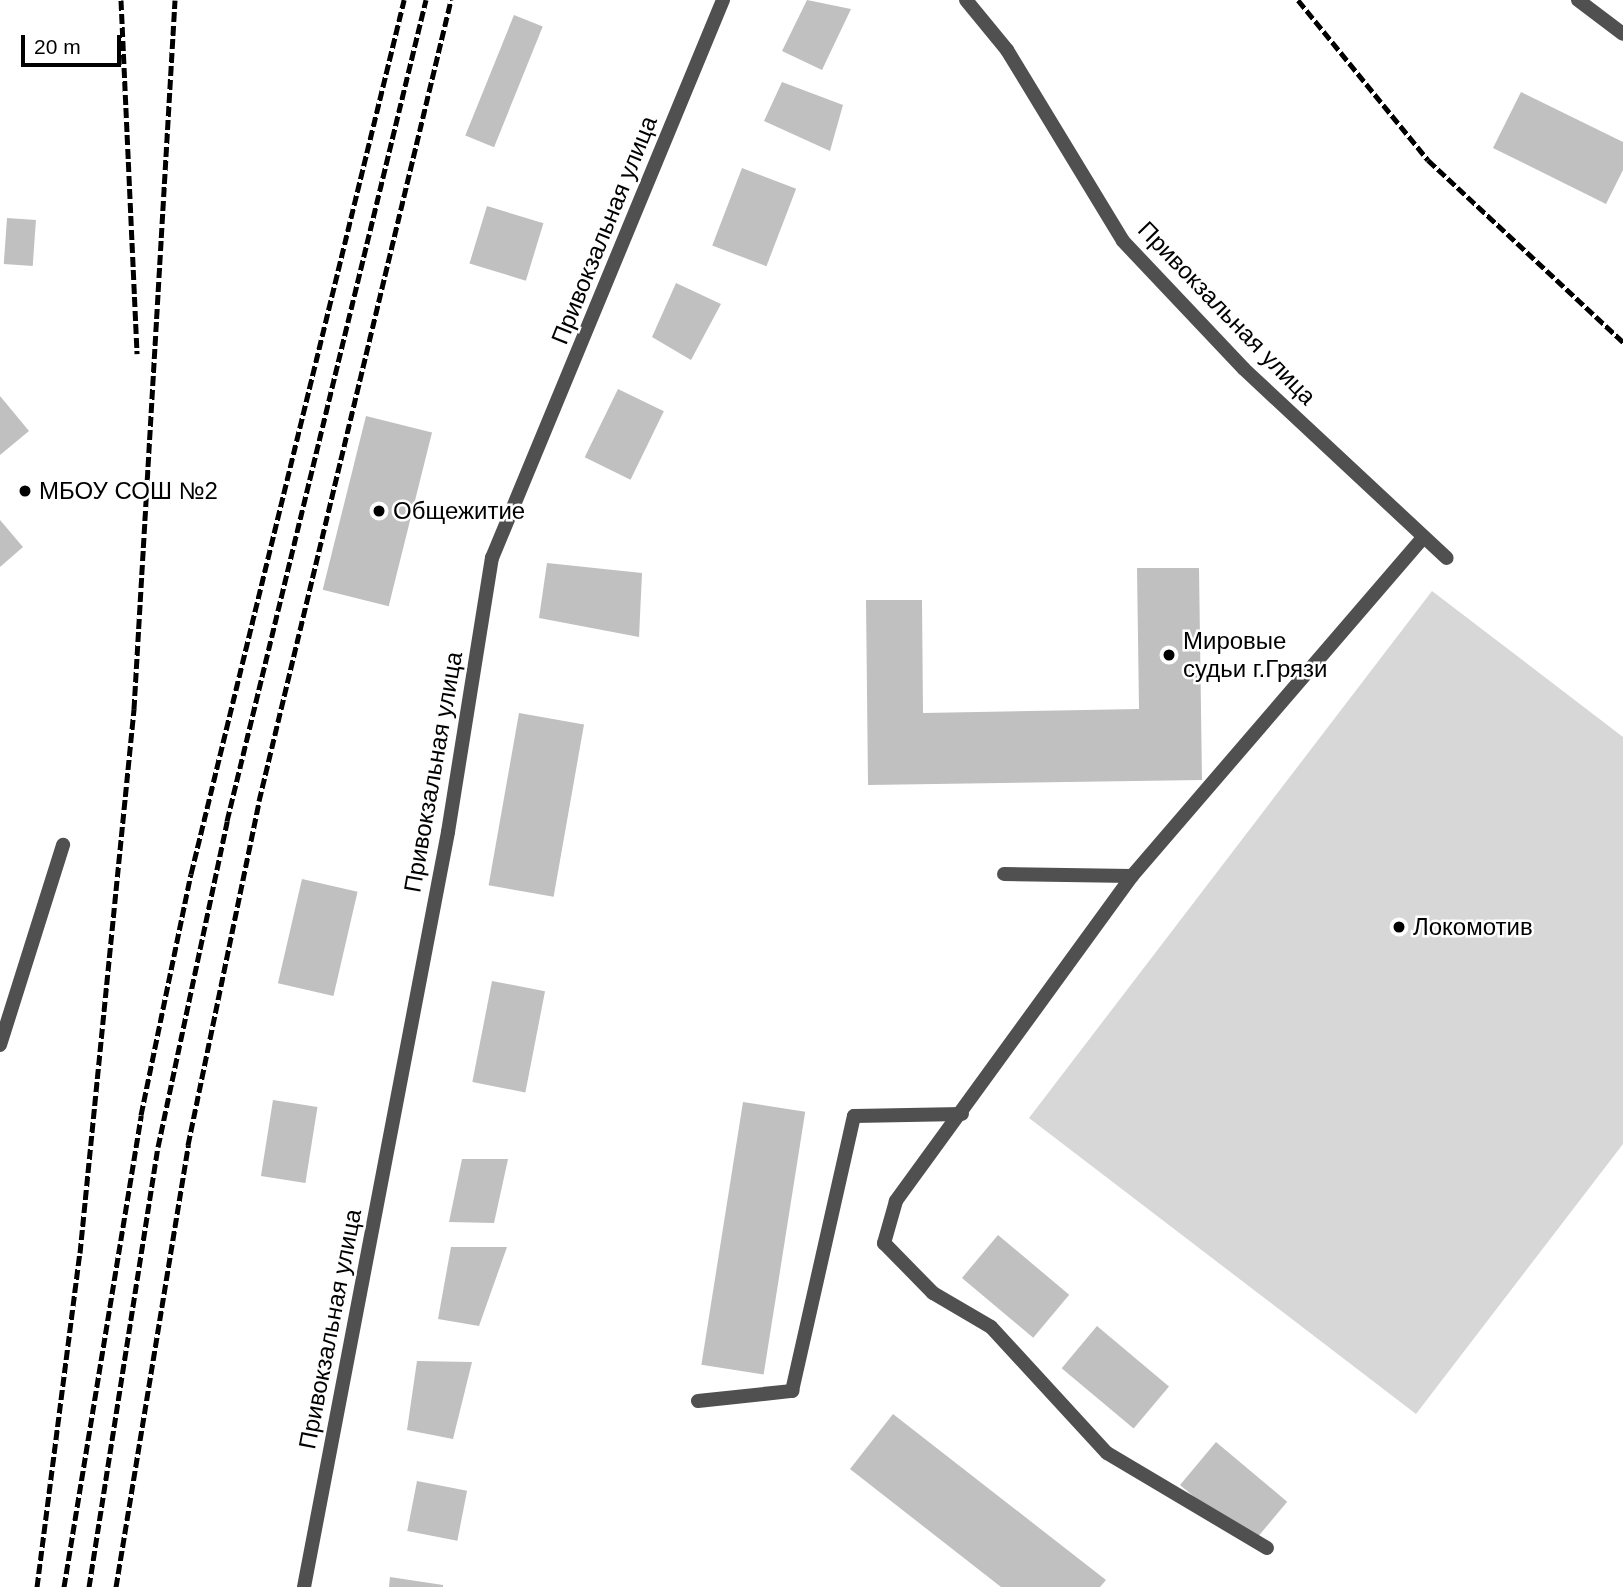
<!DOCTYPE html>
<meta charset="utf-8">
<style>
body{margin:0}
#map{position:relative;width:1623px;height:1587px;overflow:hidden;background:#fff;font-family:Helvetica,sans-serif}
div>[style]{position:absolute}
.green>*{inset:0;background:#d7d7d7}
.building>*{inset:0;background:#c0c0c0;transform-origin:0 0}
.service>*{height:14px;margin:-7px;padding:0 7px;transform-origin:7px;border-radius:7px;background:#505050}
.minor>*{height:14px;margin:-7px;padding:0 7px;transform-origin:7px;border-radius:7px;background:#505050}
.rail>*{height:5px;margin-top:-2.5px;transform-origin:0;background:repeating-linear-gradient(90deg,#000 0 10px,transparent 0 13.5px)}
.dots>*{width:19px;height:19px;translate:-50% -50%;box-sizing:border-box;border:4px solid #fff;border-radius:50%}
span{translate:-50% -50%;white-space:nowrap;text-align:center;line-height:1.15;-webkit-text-stroke:5px #fff;paint-order:stroke}
.street-label{font-size:24px;color:#000}
.poi-label{font-size:24px;color:#000}
.left{translate:0 -50%;text-align:left}
.scale{position:absolute;left:21px;top:35px;width:100px;height:32px;box-sizing:border-box;border:4px solid #000;border-top:0;padding-left:9px;font-size:21px;line-height:24px;white-space:nowrap;color:#000;-webkit-text-stroke:5px #fff;paint-order:stroke}
</style>
<div id="map">
<div class="green">
<i style="clip-path:polygon(1432px 591px,1623px 737px,1623px 1144px,1416px 1414px,1029px 1118px)"></i>
</div>
<div class="building">
<i style="clip-path:polygon(807px 0,851px 9px,822px 70px,782px 51px)"></i>
<i style="left:514px;top:15px;width:31px;height:130px;rotate:22deg"></i>
<i style="clip-path:polygon(782px 82px,843px 105px,830px 151px,764px 121px)"></i>
<i style="clip-path:polygon(1521px 92px,1623px 142px,1623px 170px,1606px 204px,1493px 148px)"></i>
<i style="left:742px;top:168px;width:58px;height:83px;rotate:21deg"></i>
<i style="left:487px;top:206px;width:59px;height:60px;rotate:17deg"></i>
<i style="left:7px;top:218px;width:29px;height:46px;rotate:4deg"></i>
<i style="clip-path:polygon(676px 283px,721px 304px,691px 360px,652px 337px)"></i>
<i style="left:618px;top:389px;width:51px;height:76px;rotate:26deg"></i>
<i style="clip-path:polygon(0 396px,29px 431px,0 455px)"></i>
<i style="left:366px;top:416px;width:68px;height:179px;rotate:14deg"></i>
<i style="clip-path:polygon(0 520px,23px 547px,0 567px)"></i>
<i style="clip-path:polygon(547px 563px,642px 573px,639px 637px,539px 618px)"></i>
<i style="clip-path:polygon(1137px 568px,1199px 568px,1202px 780px,868px 785px,866px 600px,922px 600px,923px 713px,1139px 709px)"></i>
<i style="left:519px;top:713px;width:66px;height:175px;rotate:10deg"></i>
<i style="left:302px;top:879px;width:57px;height:107px;rotate:13deg"></i>
<i style="left:492px;top:981px;width:54px;height:103px;rotate:11deg"></i>
<i style="left:273px;top:1100px;width:45px;height:77px;rotate:9deg"></i>
<i style="left:743px;top:1102px;width:63px;height:266px;rotate:9deg"></i>
<i style="clip-path:polygon(462px 1159px,508px 1159px,494px 1223px,449px 1222px)"></i>
<i style="left:998px;top:1235px;width:93px;height:56px;rotate:40deg"></i>
<i style="clip-path:polygon(451px 1247px,507px 1247px,479px 1326px,438px 1319px)"></i>
<i style="left:1097px;top:1326px;width:94px;height:55px;rotate:40deg"></i>
<i style="clip-path:polygon(417px 1361px,472px 1362px,453px 1439px,407px 1430px)"></i>
<i style="clip-path:polygon(893px 1414px,1106px 1580px,1100px 1587px,1001px 1587px,850px 1469px)"></i>
<i style="left:1216px;top:1442px;width:93px;height:56px;rotate:40deg"></i>
<i style="left:417px;top:1481px;width:51px;height:51px;rotate:11deg"></i>
<i style="clip-path:polygon(390px 1577px,443px 1585px,443px 1587px,389px 1587px)"></i>
</div>
<div class="service">
<i style="left:1004px;top:874px;width:128px;rotate:0.9deg"></i>
<i style="left:1132px;top:876px;width:447px;rotate:-49.3deg"></i>
<i style="left:1132px;top:876px;width:402px;rotate:126deg"></i>
<i style="left:896px;top:1201px;width:44px;rotate:105.9deg"></i>
<i style="left:884px;top:1243px;width:70px;rotate:45.6deg"></i>
<i style="left:933px;top:1293px;width:67px;rotate:30.4deg"></i>
<i style="left:991px;top:1327px;width:171px;rotate:47.4deg"></i>
<i style="left:1107px;top:1453px;width:186px;rotate:30.7deg"></i>
<i style="left:698px;top:1401px;width:95px;rotate:-6.1deg"></i>
<i style="left:792px;top:1391px;width:282px;rotate:-77.3deg"></i>
<i style="left:854px;top:1116px;width:108px;rotate:-1.1deg"></i>
</div>
<div class="minor">
<i style="left:966px;top:0;width:65px;rotate:50.6deg"></i>
<i style="left:1007px;top:50px;width:223px;rotate:58.7deg"></i>
<i style="left:1123px;top:241px;width:176px;rotate:46.6deg"></i>
<i style="left:1244px;top:369px;width:277px;rotate:43deg"></i>
<i style="left:1578px;top:0;width:56px;rotate:37.1deg"></i>
<i style="left:0;top:1045px;width:210px;rotate:-72.5deg"></i>
<i style="left:304px;top:1587px;width:769px;rotate:-79.2deg"></i>
<i style="left:448px;top:832px;width:278px;rotate:-80.9deg"></i>
<i style="left:492px;top:558px;width:604px;rotate:-67.51deg"></i>
</div>
<div class="rail">
<i style="left:121px;top:0;width:354px;rotate:87.4deg"></i>
<i style="left:1298px;top:0;width:206px;rotate:50.9deg"></i>
<i style="left:1428px;top:160px;width:267px;rotate:43deg"></i>
<i style="left:37px;top:1587px;width:337px;rotate:-82.7deg"></i>
<i style="left:80px;top:1253px;width:547px;rotate:-84.33deg"></i>
<i style="left:134px;top:709px;width:710px;rotate:-86.69deg"></i>
<i style="left:64px;top:1587px;width:478px;rotate:-80.7deg"></i>
<i style="left:141px;top:1115px;width:246px;rotate:-78.3deg"></i>
<i style="left:191px;top:874px;width:900px;rotate:-76.3deg"></i>
<i style="left:89px;top:1587px;width:445px;rotate:-81.1deg"></i>
<i style="left:158px;top:1147px;width:333px;rotate:-78deg"></i>
<i style="left:227px;top:821px;width:845px;rotate:-76.38deg"></i>
<i style="left:116px;top:1587px;width:448px;rotate:-80.7deg"></i>
<i style="left:188px;top:1145px;width:351px;rotate:-78.3deg"></i>
<i style="left:259px;top:801px;width:824px;rotate:-76.52deg"></i>
</div>
<div class="dots">
<i style="left:25px;top:491px;background:#000"></i>
<i style="left:379px;top:511px;background:#000"></i>
<i style="left:1169px;top:655px;background:#000"></i>
<i style="left:1399px;top:927px;background:#000"></i>
</div>
<div class="street-label">
<span style="left:604px;top:230px;rotate:-68deg">Привокзальная улица</span>
<span style="left:1227px;top:313px;rotate:46deg">Привокзальная улица</span>
<span style="left:433px;top:772px;rotate:-80deg">Привокзальная улица</span>
<span style="left:330px;top:1329px;rotate:-79deg">Привокзальная улица</span>
</div>
<div class="poi-label">
<span class="left" style="left:39px;top:491px">МБОУ СОШ №2</span>
<span class="left" style="left:393px;top:511px">Общежитие</span>
<span class="left" style="left:1183px;top:655px">Мировые<br>судьи г.Грязи</span>
<span class="left" style="left:1413px;top:927px">Локомотив</span>
</div>
<div class="scale">20 m</div>
</div>
